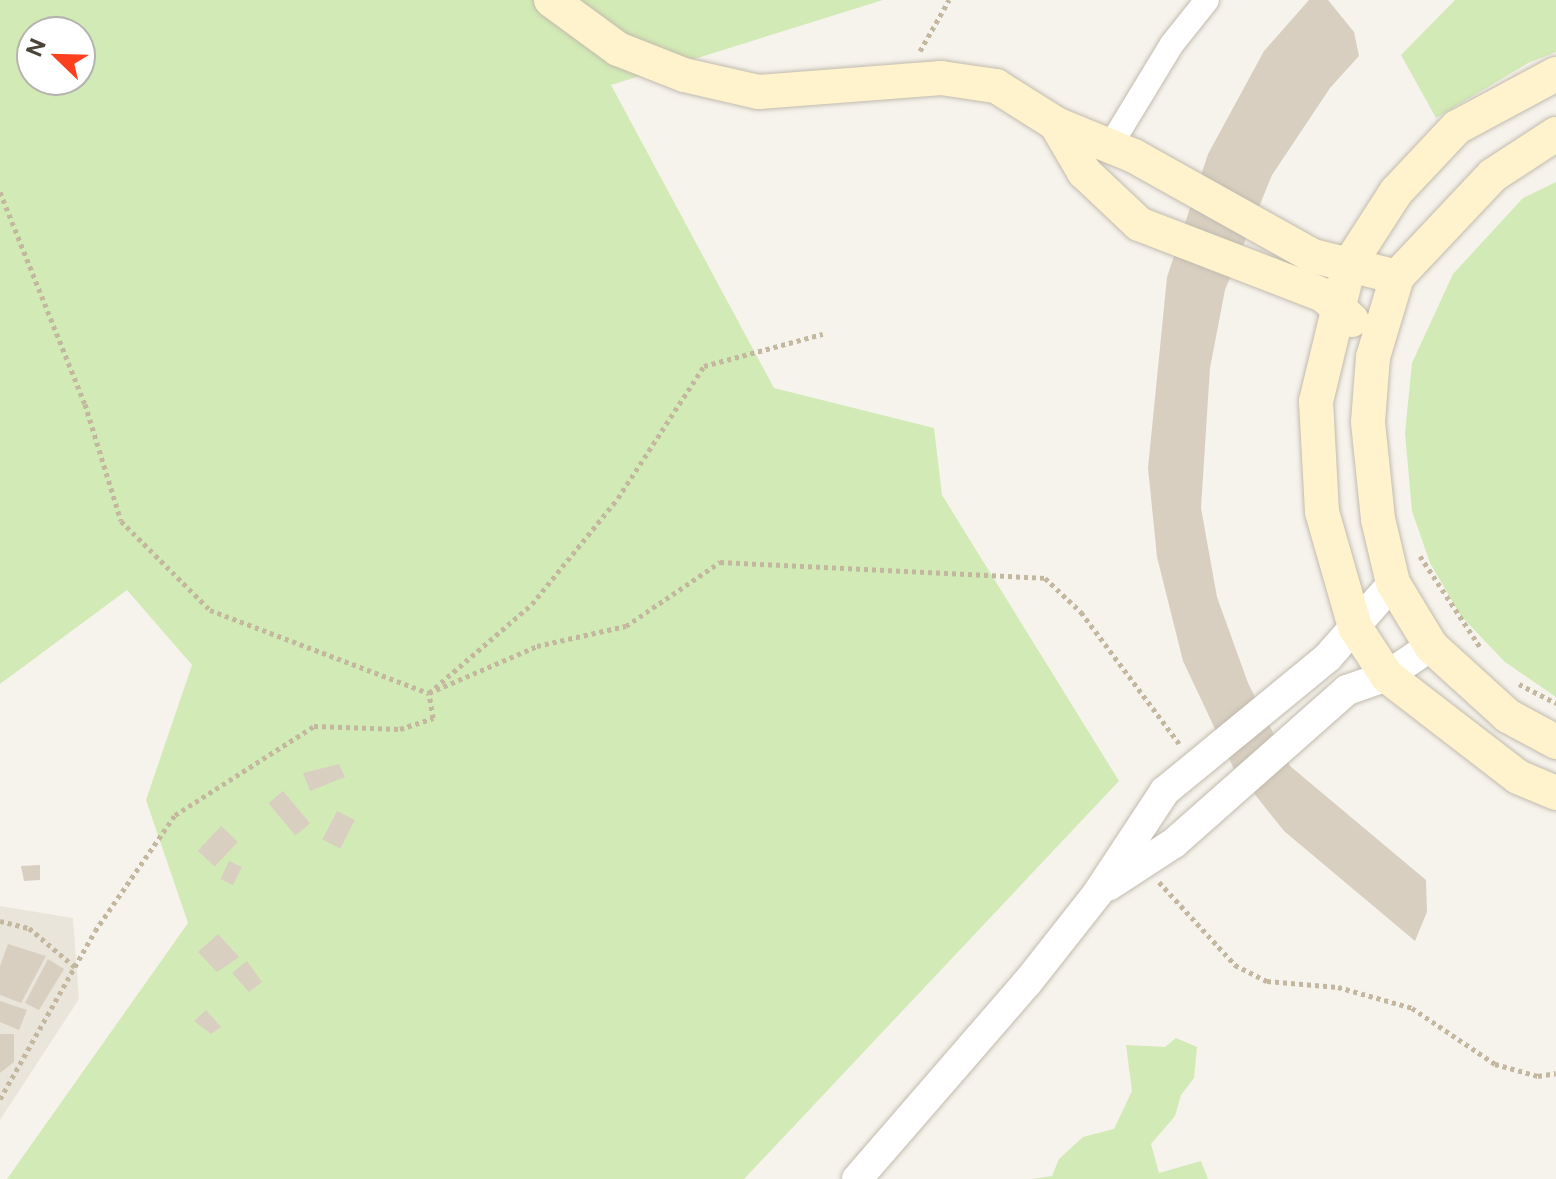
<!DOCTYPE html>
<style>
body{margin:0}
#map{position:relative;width:1556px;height:1179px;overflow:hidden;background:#f6f3ec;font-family:"Public Sans",sans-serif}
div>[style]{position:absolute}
.residential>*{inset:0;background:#eae5da}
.green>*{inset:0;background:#d2eab5}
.building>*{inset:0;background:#d8cfc1;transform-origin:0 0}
.path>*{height:5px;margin-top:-2.5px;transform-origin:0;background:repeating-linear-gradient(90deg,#c4b79f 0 4px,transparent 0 8px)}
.roads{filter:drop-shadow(0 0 2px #c2bbae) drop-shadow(0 0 2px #c2bbae)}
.minor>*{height:24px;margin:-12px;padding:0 12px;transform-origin:12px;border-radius:12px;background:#fff}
.tertiary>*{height:30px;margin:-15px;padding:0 15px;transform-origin:15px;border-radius:15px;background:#fff}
.secondary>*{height:34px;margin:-17px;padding:0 17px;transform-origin:17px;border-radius:17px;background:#fff3cd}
span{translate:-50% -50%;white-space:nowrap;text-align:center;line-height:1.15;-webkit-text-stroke:8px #fff;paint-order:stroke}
.north{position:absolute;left:16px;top:16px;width:80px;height:80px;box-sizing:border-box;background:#fff;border:2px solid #b7b4b0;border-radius:50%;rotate:293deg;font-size:22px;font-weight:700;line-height:32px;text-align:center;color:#4b4439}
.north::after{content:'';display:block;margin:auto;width:28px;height:36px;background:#fc3f1d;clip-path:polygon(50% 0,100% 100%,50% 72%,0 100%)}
</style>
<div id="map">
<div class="residential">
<i style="clip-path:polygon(0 906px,73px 918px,79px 999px,0 1120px)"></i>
</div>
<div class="green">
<i style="clip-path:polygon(evenodd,0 0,883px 0,611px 85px,774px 388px,934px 428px,942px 495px,1119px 781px,744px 1179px,7px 1179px,188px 923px,146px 800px,192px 665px,127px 590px,0 684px,0 0,32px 32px,80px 32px,80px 80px,32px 80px,32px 32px)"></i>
<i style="clip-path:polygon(1455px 0,1556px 0,1556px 52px,1528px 63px,1436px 118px,1401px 55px)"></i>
<i style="clip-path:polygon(1556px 182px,1556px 697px,1505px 662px,1461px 616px,1430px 563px,1412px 511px,1405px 433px,1412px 363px,1453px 274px,1523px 198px)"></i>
<i style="clip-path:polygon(1176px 1038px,1197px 1047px,1194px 1078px,1181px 1095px,1175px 1116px,1151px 1144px,1159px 1173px,1201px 1161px,1208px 1179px,1031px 1179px,1052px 1176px,1059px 1159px,1083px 1137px,1114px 1129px,1132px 1091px,1126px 1045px,1165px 1047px)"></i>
</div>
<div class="building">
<i style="clip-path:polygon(1309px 0,1328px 0,1354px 32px,1359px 56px,1330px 88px,1272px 175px,1225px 290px,1210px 368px,1201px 508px,1217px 597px,1248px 683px,1290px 766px,1426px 880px,1427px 912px,1415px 941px,1284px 831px,1233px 767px,1183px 661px,1157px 557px,1148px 468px,1167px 277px,1208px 154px,1264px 51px)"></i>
<i style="clip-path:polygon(339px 764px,345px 777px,310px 791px,303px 773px)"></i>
<i style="left:283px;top:791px;width:42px;height:19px;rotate:50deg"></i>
<i style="left:337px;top:811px;width:20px;height:32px;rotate:27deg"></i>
<i style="left:221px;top:826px;width:23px;height:34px;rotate:43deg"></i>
<i style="left:229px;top:861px;width:14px;height:20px;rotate:25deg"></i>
<i style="clip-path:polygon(40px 865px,40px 880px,24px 881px,21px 866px)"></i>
<i style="clip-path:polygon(218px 934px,239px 957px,217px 972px,198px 952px)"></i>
<i style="clip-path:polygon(8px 944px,46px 956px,21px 1003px,0 995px,0 966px)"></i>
<i style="clip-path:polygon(48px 959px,64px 969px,39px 1010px,25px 1003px)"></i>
<i style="clip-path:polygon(247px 961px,262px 982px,249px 992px,232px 973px)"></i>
<i style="clip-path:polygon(0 1001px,27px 1010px,19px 1030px,0 1022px)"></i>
<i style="clip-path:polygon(206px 1010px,221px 1027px,211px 1034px,194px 1021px)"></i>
<i style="clip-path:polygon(0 1034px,14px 1034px,14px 1062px,0 1073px)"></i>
</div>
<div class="path">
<i style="left:920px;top:51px;width:59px;rotate:-60.4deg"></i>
<i style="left:0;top:192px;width:228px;rotate:68.2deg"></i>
<i style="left:85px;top:404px;width:122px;rotate:72.9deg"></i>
<i style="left:121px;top:521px;width:126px;rotate:45deg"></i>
<i style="left:210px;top:610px;width:234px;rotate:20.8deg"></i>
<i style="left:429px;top:693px;width:136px;rotate:-40.8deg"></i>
<i style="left:532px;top:604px;width:136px;rotate:-50.9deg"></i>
<i style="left:618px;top:498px;width:158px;rotate:-56.9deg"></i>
<i style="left:704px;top:366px;width:123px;rotate:-15.1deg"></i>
<i style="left:1420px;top:556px;width:109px;rotate:56.6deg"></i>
<i style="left:1519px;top:684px;width:42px;rotate:27.2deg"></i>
<i style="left:1159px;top:882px;width:113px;rotate:47.5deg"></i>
<i style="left:1235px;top:965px;width:36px;rotate:27deg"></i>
<i style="left:1267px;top:981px;width:71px;rotate:4.8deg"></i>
<i style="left:1338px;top:987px;width:77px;rotate:15.8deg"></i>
<i style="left:1412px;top:1008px;width:100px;rotate:34deg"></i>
<i style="left:1495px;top:1064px;width:45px;rotate:15.6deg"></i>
<i style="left:1538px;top:1076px;width:18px;rotate:-9deg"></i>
<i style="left:0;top:921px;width:30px;rotate:14deg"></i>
<i style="left:29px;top:928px;width:60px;rotate:40.3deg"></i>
<i style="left:0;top:1099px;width:193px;rotate:-60.5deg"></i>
<i style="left:95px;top:931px;width:141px;rotate:-55.4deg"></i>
<i style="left:175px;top:815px;width:165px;rotate:-32.6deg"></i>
<i style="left:314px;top:726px;width:86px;rotate:2deg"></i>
<i style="left:400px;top:729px;width:35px;rotate:-18deg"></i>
<i style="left:433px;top:718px;width:25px;rotate:-99deg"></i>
<i style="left:429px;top:693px;width:118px;rotate:-23.5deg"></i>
<i style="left:537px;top:646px;width:91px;rotate:-12.7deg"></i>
<i style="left:626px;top:626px;width:114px;rotate:-34.2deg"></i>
<i style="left:720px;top:562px;width:325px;rotate:2.8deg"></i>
<i style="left:1045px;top:578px;width:50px;rotate:43.4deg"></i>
<i style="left:1081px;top:612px;width:166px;rotate:53.3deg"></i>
</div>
<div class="roads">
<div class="minor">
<i style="left:1110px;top:146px;width:119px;rotate:-58.7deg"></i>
<i style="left:1172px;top:44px;width:56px;rotate:-51.5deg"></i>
</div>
<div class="tertiary">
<i style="left:1108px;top:886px;width:79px;rotate:-33.1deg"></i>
<i style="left:1174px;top:843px;width:231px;rotate:-41.5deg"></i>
<i style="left:1347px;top:690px;width:42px;rotate:-19.3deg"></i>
<i style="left:1387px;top:676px;width:53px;rotate:-34.3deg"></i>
<i style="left:857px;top:1179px;width:259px;rotate:-49.1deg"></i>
<i style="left:1027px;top:983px;width:113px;rotate:-51.8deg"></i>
<i style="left:1097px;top:894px;width:123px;rotate:-56.6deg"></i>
<i style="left:1165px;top:791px;width:211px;rotate:-39.4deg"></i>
<i style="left:1328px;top:657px;width:98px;rotate:-48.7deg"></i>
</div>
<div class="secondary">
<i style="left:551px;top:0;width:83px;rotate:36.2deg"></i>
<i style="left:618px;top:49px;width:71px;rotate:21.5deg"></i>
<i style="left:684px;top:75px;width:77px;rotate:12.8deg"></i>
<i style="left:759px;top:92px;width:183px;rotate:-4.4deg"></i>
<i style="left:941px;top:78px;width:56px;rotate:8.3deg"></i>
<i style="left:996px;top:86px;width:71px;rotate:32.3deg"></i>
<i style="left:1056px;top:124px;width:84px;rotate:22.3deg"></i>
<i style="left:1134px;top:156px;width:205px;rotate:29.2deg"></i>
<i style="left:1313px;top:256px;width:87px;rotate:14deg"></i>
<i style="left:1556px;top:74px;width:112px;rotate:151.8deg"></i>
<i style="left:1457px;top:127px;width:89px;rotate:133.2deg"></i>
<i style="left:1396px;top:192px;width:87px;rotate:122.8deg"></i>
<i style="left:1349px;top:265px;width:140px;rotate:103.6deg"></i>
<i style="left:1316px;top:401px;width:111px;rotate:86.9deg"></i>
<i style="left:1322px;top:512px;width:120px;rotate:74deg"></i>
<i style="left:1355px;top:627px;width:59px;rotate:56.9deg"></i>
<i style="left:1387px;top:676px;width:165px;rotate:37.6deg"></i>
<i style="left:1518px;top:777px;width:41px;rotate:22.8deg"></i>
<i style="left:1056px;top:124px;width:56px;rotate:59.7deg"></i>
<i style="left:1084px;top:172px;width:76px;rotate:43.4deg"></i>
<i style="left:1139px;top:224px;width:197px;rotate:21.1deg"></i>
<i style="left:1323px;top:295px;width:38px;rotate:41deg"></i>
<i style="left:1556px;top:134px;width:75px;rotate:146.9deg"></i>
<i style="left:1493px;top:175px;width:140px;rotate:133.3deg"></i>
<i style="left:1397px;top:277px;width:84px;rotate:106.7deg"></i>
<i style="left:1373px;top:357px;width:65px;rotate:94.4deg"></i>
<i style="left:1368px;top:422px;width:98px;rotate:84.1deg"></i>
<i style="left:1378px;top:519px;width:66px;rotate:76.8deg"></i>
<i style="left:1393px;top:583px;width:74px;rotate:58.9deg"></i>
<i style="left:1431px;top:646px;width:104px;rotate:42.3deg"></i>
<i style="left:1508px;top:716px;width:55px;rotate:28.4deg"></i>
</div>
</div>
<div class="north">N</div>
</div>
